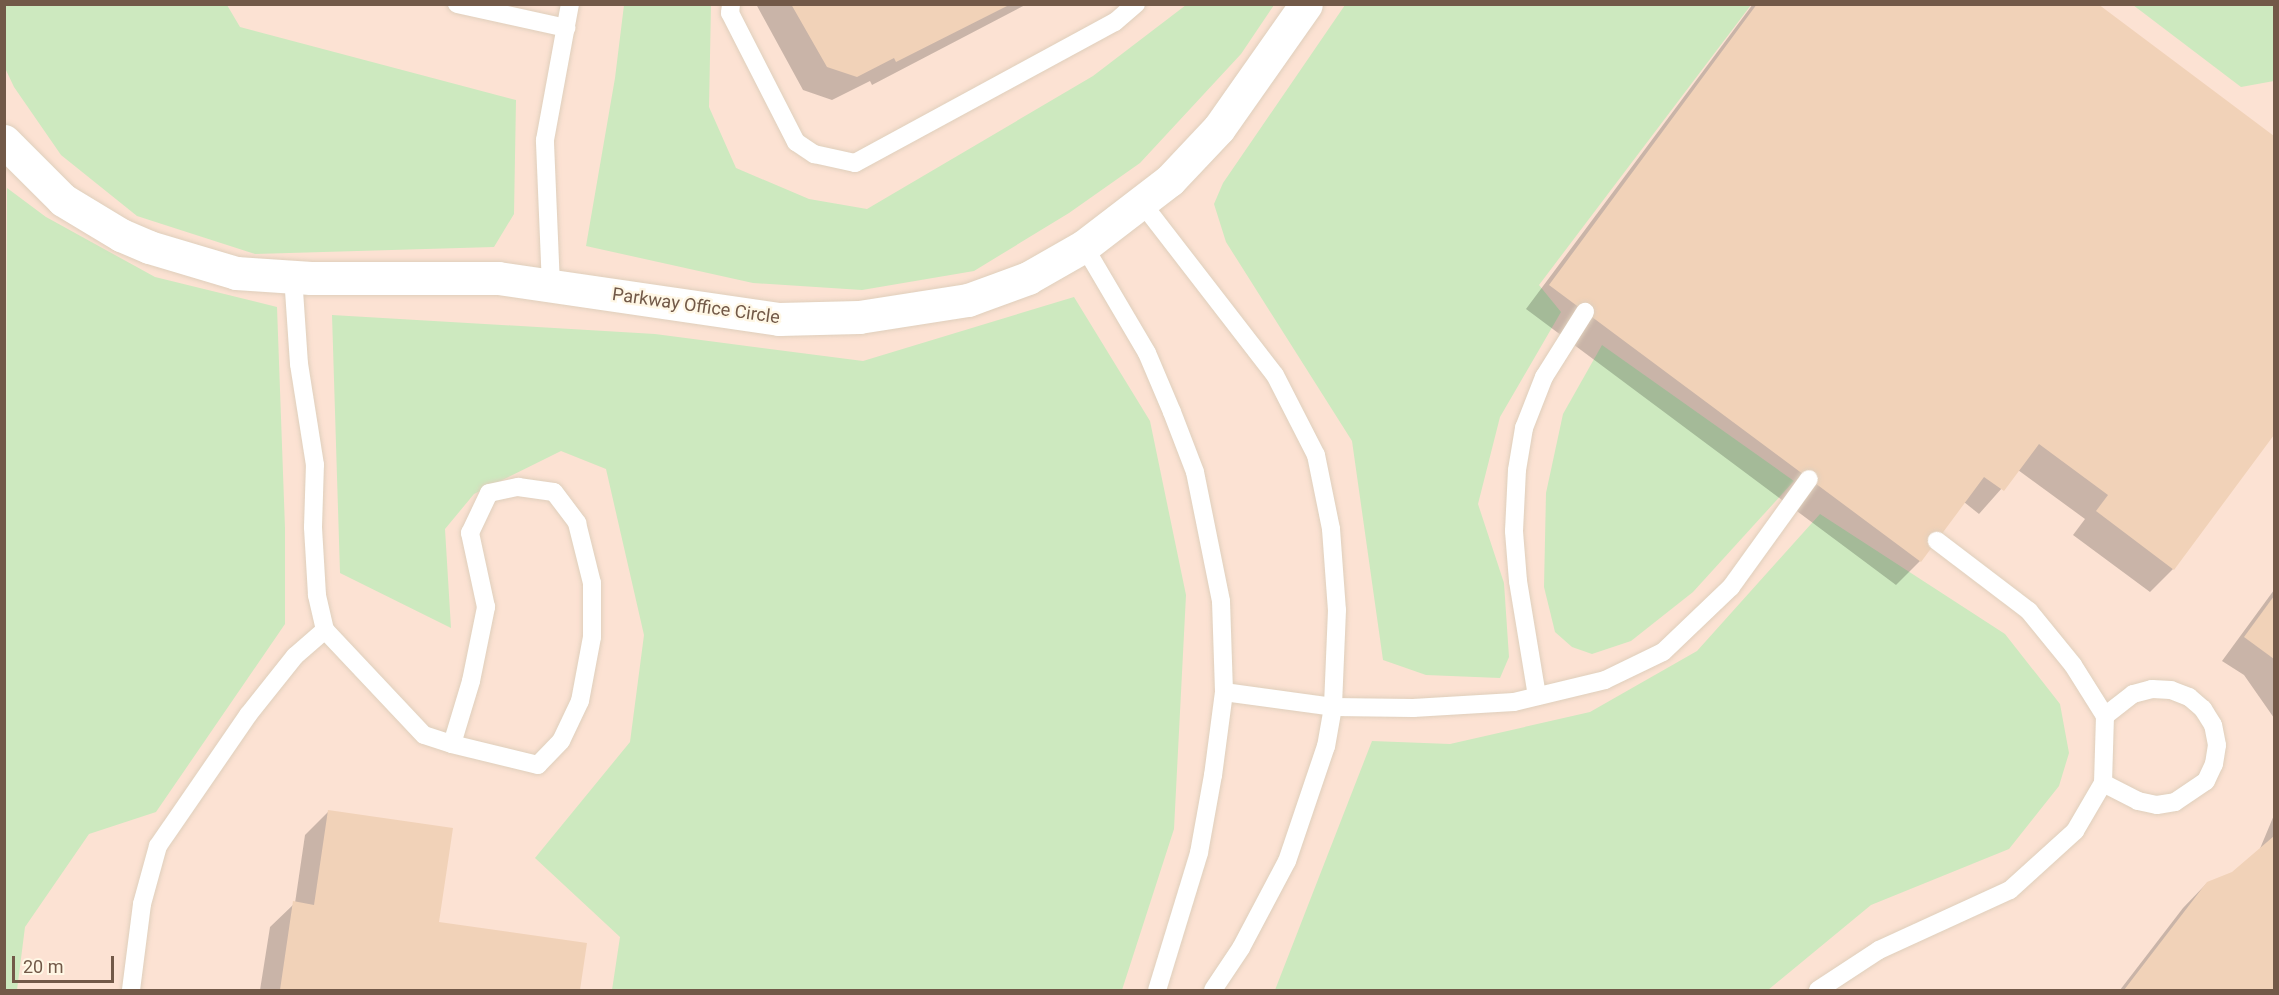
<!DOCTYPE html>
<style>
body{margin:0}
#map{position:relative;width:2279px;height:995px;overflow:hidden;background:#fcf3e0;font-family:Roboto,sans-serif}
div>[style]{position:absolute}
.commercial>*{inset:0;background:#fce2d3;transform-origin:0 0}
.green>*{inset:0;background:#cde9bf}
.shadow>*{inset:0;background:#0003}
.building>*{inset:0;background:#f1d2b8}
.roads{filter:drop-shadow(0 0 2px #dfcfbc) drop-shadow(0 0 2px #dfcfbc)}
.lane>*{height:18px;margin:-9px;padding:0 9px;transform-origin:9px;border-radius:9px;background:#fff}
.secondary>*{height:33px;margin:-16.5px;padding:0 16.5px;transform-origin:16.5px;border-radius:16.5px;background:#fff}
span{translate:-50% -50%;white-space:nowrap;text-align:center;line-height:1.15;-webkit-text-stroke:4.5px #fff7e5;paint-order:stroke}
.street-label{font-size:18px;color:#725948}
.frame{position:absolute;inset:0;border:6px solid #725948;pointer-events:none}
.scale{position:absolute;left:12px;top:956px;width:102px;height:27px;box-sizing:border-box;border:3px solid #725948;border-top:0;padding-left:8px;font-size:18px;line-height:21px;white-space:nowrap;color:#725948;-webkit-text-stroke:4px #fff7e5;paint-order:stroke}
</style>
<div id="map">
<div class="commercial">
<i style="left:5px;top:5px;width:2269px;height:985px"></i>
</div>
<div class="green">
<i style="clip-path:polygon(5px 4px,227px 5px,240px 27px,516px 100px,514px 214px,494px 247px,255px 254px,137px 216px,61px 155px,14px 87px,5px 68px)"></i>
<i style="clip-path:polygon(624px 5px,711px 5px,709px 107px,736px 168px,809px 199px,867px 209px,1093px 76px,1186px 5px,1274px 5px,1241px 54px,1140px 163px,1069px 213px,974px 271px,862px 290px,753px 283px,586px 246px,615px 78px)"></i>
<i style="clip-path:polygon(1345px 5px,1751px 5px,1539px 285px,1561px 312px,1500px 417px,1478px 504px,1504px 583px,1509px 657px,1500px 678px,1426px 675px,1383px 660px,1352px 441px,1226px 242px,1214px 204px,1223px 183px)"></i>
<i style="clip-path:polygon(2133px 5px,2274px 5px,2274px 81px,2241px 87px)"></i>
<i style="clip-path:polygon(7px 188px,46px 217px,155px 277px,277px 307px,285px 528px,285px 624px,156px 812px,89px 834px,25px 927px,17px 990px,4px 990px)"></i>
<i style="clip-path:polygon(1074px 297px,1150px 421px,1186px 595px,1174px 829px,1122px 990px,612px 990px,620px 937px,535px 858px,630px 742px,644px 635px,606px 469px,561px 451px,474px 494px,445px 529px,451px 628px,340px 573px,332px 315px,655px 334px,863px 361px)"></i>
<i style="clip-path:polygon(1602px 345px,1794px 481px,1693px 592px,1631px 641px,1592px 654px,1572px 647px,1555px 632px,1544px 587px,1546px 493px,1563px 414px)"></i>
<i style="clip-path:polygon(1820px 514px,2005px 634px,2060px 704px,2069px 753px,2059px 786px,2009px 849px,1871px 905px,1768px 990px,1275px 990px,1372px 741px,1450px 744px,1590px 712px,1697px 651px)"></i>
</div>
<div class="shadow">
<i style="clip-path:polygon(756px 4px,1027px 4px,872px 85px,870px 81px,832px 100px,803px 90px)"></i>
<i style="clip-path:polygon(1753px 4px,2095px 4px,2274px 138px,2274px 432px,2173px 569px,2150px 592px,2073px 535px,2085px 519px,2018px 470px,1979px 514px,1964px 502px,1920px 561px,1896px 585px,1526px 309px)"></i>
<i style="clip-path:polygon(2274px 590px,2274px 718px,2244px 675px,2222px 661px)"></i>
<i style="clip-path:polygon(328px 812px,437px 923px,586px 944px,579px 990px,260px 990px,270px 927px,295px 903px,305px 835px)"></i>
<i style="clip-path:polygon(2274px 815px,2274px 990px,2120px 990px,2183px 908px,2207px 883px,2233px 873px,2259px 851px)"></i>
</div>
<div class="building">
<i style="clip-path:polygon(791px 4px,1011px 4px,896px 62px,894px 58px,857px 77px,827px 67px)"></i>
<i style="clip-path:polygon(1757px 4px,2098px 4px,2274px 136px,2274px 435px,2174px 570px,2096px 511px,2108px 495px,2039px 444px,2004px 491px,1984px 477px,1921px 562px,1549px 285px)"></i>
<i style="clip-path:polygon(2274px 596px,2274px 659px,2244px 637px)"></i>
<i style="clip-path:polygon(328px 810px,453px 828px,439px 922px,587px 943px,580px 990px,280px 990px,293px 901px,314px 905px)"></i>
<i style="clip-path:polygon(2274px 836px,2274px 990px,2124px 990px,2207px 882px,2232px 872px)"></i>
</div>
<div class="roads">
<div class="lane">
<i style="left:457px;top:4px;width:112px;rotate:12.4deg"></i>
<i style="left:731px;top:4px;width:9px;rotate:96deg"></i>
<i style="left:730px;top:13px;width:145px;rotate:62.9deg"></i>
<i style="left:796px;top:142px;width:22px;rotate:34deg"></i>
<i style="left:814px;top:154px;width:42px;rotate:12.4deg"></i>
<i style="left:855px;top:163px;width:296px;rotate:-28.5deg"></i>
<i style="left:1115px;top:22px;width:28px;rotate:-41deg"></i>
<i style="left:1142px;top:203px;width:217px;rotate:52.3deg"></i>
<i style="left:1275px;top:375px;width:90px;rotate:62.9deg"></i>
<i style="left:1316px;top:455px;width:76px;rotate:78.5deg"></i>
<i style="left:1331px;top:529px;width:81px;rotate:85.8deg"></i>
<i style="left:1337px;top:610px;width:97px;rotate:92.4deg"></i>
<i style="left:1333px;top:707px;width:40px;rotate:100deg"></i>
<i style="left:1326px;top:746px;width:121px;rotate:108.7deg"></i>
<i style="left:1287px;top:861px;width:98px;rotate:117.9deg"></i>
<i style="left:1241px;top:948px;width:50px;rotate:123.7deg"></i>
<i style="left:1084px;top:246px;width:124px;rotate:59.5deg"></i>
<i style="left:1147px;top:353px;width:64px;rotate:67deg"></i>
<i style="left:1172px;top:412px;width:64px;rotate:69deg"></i>
<i style="left:1195px;top:472px;width:132px;rotate:78.6deg"></i>
<i style="left:1221px;top:601px;width:91px;rotate:88.1deg"></i>
<i style="left:1224px;top:692px;width:84px;rotate:97.5deg"></i>
<i style="left:1213px;top:775px;width:79px;rotate:100.2deg"></i>
<i style="left:1199px;top:853px;width:143px;rotate:107deg"></i>
<i style="left:551px;top:286px;width:146px;rotate:-92.4deg"></i>
<i style="left:545px;top:140px;width:138px;rotate:-79.6deg"></i>
<i style="left:325px;top:630px;width:144px;rotate:46.7deg"></i>
<i style="left:424px;top:735px;width:29px;rotate:18deg"></i>
<i style="left:452px;top:744px;width:66px;rotate:-73.2deg"></i>
<i style="left:471px;top:681px;width:76px;rotate:-78.5deg"></i>
<i style="left:486px;top:607px;width:76px;rotate:-102.2deg"></i>
<i style="left:470px;top:533px;width:44px;rotate:-64.6deg"></i>
<i style="left:489px;top:493px;width:30px;rotate:-12deg"></i>
<i style="left:518px;top:487px;width:36px;rotate:8deg"></i>
<i style="left:554px;top:492px;width:39px;rotate:53deg"></i>
<i style="left:577px;top:523px;width:62px;rotate:76deg"></i>
<i style="left:592px;top:583px;width:54px;rotate:90deg"></i>
<i style="left:592px;top:637px;width:65px;rotate:100.6deg"></i>
<i style="left:580px;top:701px;width:44px;rotate:115.4deg"></i>
<i style="left:561px;top:741px;width:33px;rotate:134deg"></i>
<i style="left:538px;top:765px;width:89px;rotate:-166.3deg"></i>
<i style="left:1224px;top:692px;width:110px;rotate:7.8deg"></i>
<i style="left:1333px;top:707px;width:80px;rotate:0.7deg"></i>
<i style="left:1413px;top:708px;width:101px;rotate:-3.4deg"></i>
<i style="left:1514px;top:702px;width:94px;rotate:-13.6deg"></i>
<i style="left:1605px;top:680px;width:64px;rotate:-25.8deg"></i>
<i style="left:1663px;top:652px;width:94px;rotate:-43.7deg"></i>
<i style="left:1731px;top:587px;width:133px;rotate:-54.2deg"></i>
<i style="left:1537px;top:696px;width:117px;rotate:-99.4deg"></i>
<i style="left:1518px;top:581px;width:50px;rotate:-94.6deg"></i>
<i style="left:1514px;top:531px;width:61px;rotate:-87.2deg"></i>
<i style="left:1517px;top:470px;width:43px;rotate:-80.5deg"></i>
<i style="left:1524px;top:428px;width:55px;rotate:-68.6deg"></i>
<i style="left:1544px;top:377px;width:77px;rotate:-57.8deg"></i>
<i style="left:2103px;top:783px;width:39px;rotate:27deg"></i>
<i style="left:2138px;top:801px;width:19px;rotate:12deg"></i>
<i style="left:2157px;top:805px;width:18px;rotate:-9deg"></i>
<i style="left:2175px;top:802px;width:37px;rotate:-34deg"></i>
<i style="left:2206px;top:781px;width:19px;rotate:-65deg"></i>
<i style="left:2214px;top:764px;width:19px;rotate:-81deg"></i>
<i style="left:2217px;top:745px;width:20px;rotate:-101deg"></i>
<i style="left:2213px;top:725px;width:19px;rotate:-122deg"></i>
<i style="left:2203px;top:709px;width:18px;rotate:-139deg"></i>
<i style="left:2189px;top:697px;width:19px;rotate:-159deg"></i>
<i style="left:2171px;top:690px;width:19px;rotate:-177deg"></i>
<i style="left:2152px;top:689px;width:20px;rotate:165deg"></i>
<i style="left:2133px;top:694px;width:36px;rotate:142deg"></i>
<i style="left:131px;top:990px;width:87px;rotate:-82.7deg"></i>
<i style="left:142px;top:904px;width:60px;rotate:-74.6deg"></i>
<i style="left:158px;top:846px;width:159px;rotate:-55.5deg"></i>
<i style="left:248px;top:715px;width:75px;rotate:-51.5deg"></i>
<i style="left:295px;top:656px;width:40px;rotate:-41deg"></i>
<i style="left:325px;top:630px;width:36px;rotate:-103deg"></i>
<i style="left:317px;top:595px;width:68px;rotate:-93.4deg"></i>
<i style="left:313px;top:527px;width:62px;rotate:-88.2deg"></i>
<i style="left:315px;top:465px;width:102px;rotate:-99deg"></i>
<i style="left:299px;top:364px;width:88px;rotate:-93.9deg"></i>
<i style="left:1818px;top:990px;width:73px;rotate:-33.3deg"></i>
<i style="left:1879px;top:950px;width:144px;rotate:-24.6deg"></i>
<i style="left:2010px;top:890px;width:88px;rotate:-42.2deg"></i>
<i style="left:2075px;top:831px;width:56px;rotate:-59.7deg"></i>
<i style="left:2103px;top:783px;width:67px;rotate:-88.3deg"></i>
<i style="left:2105px;top:716px;width:60px;rotate:-122.1deg"></i>
<i style="left:2073px;top:665px;width:70px;rotate:-129.2deg"></i>
<i style="left:2029px;top:611px;width:116px;rotate:-142.7deg"></i>
</div>
<div class="secondary">
<i style="left:4px;top:141px;width:83px;rotate:45deg"></i>
<i style="left:63px;top:200px;width:68px;rotate:31.1deg"></i>
<i style="left:121px;top:235px;width:30px;rotate:23deg"></i>
<i style="left:149px;top:247px;width:91px;rotate:16.6deg"></i>
<i style="left:236px;top:273px;width:75px;rotate:3.8deg"></i>
<i style="left:311px;top:278px;width:187px"></i>
<i style="left:498px;top:278px;width:284px;rotate:8.3deg"></i>
<i style="left:779px;top:319px;width:80px;rotate:-1.4deg"></i>
<i style="left:859px;top:317px;width:110px;rotate:-8.9deg"></i>
<i style="left:968px;top:300px;width:64px;rotate:-20.1deg"></i>
<i style="left:1028px;top:278px;width:64px;rotate:-29.7deg"></i>
<i style="left:1084px;top:246px;width:108px;rotate:-37.5deg"></i>
<i style="left:1170px;top:180px;width:71px;rotate:-46.7deg"></i>
<i style="left:1219px;top:128px;width:151px;rotate:-54.9deg"></i>
</div>
</div>
<div class="street-label">
<span style="left:696px;top:306px;rotate:8deg">Parkway Office Circle</span>
</div>
<div class="frame"></div>
<div class="scale">20 m</div>
</div>
